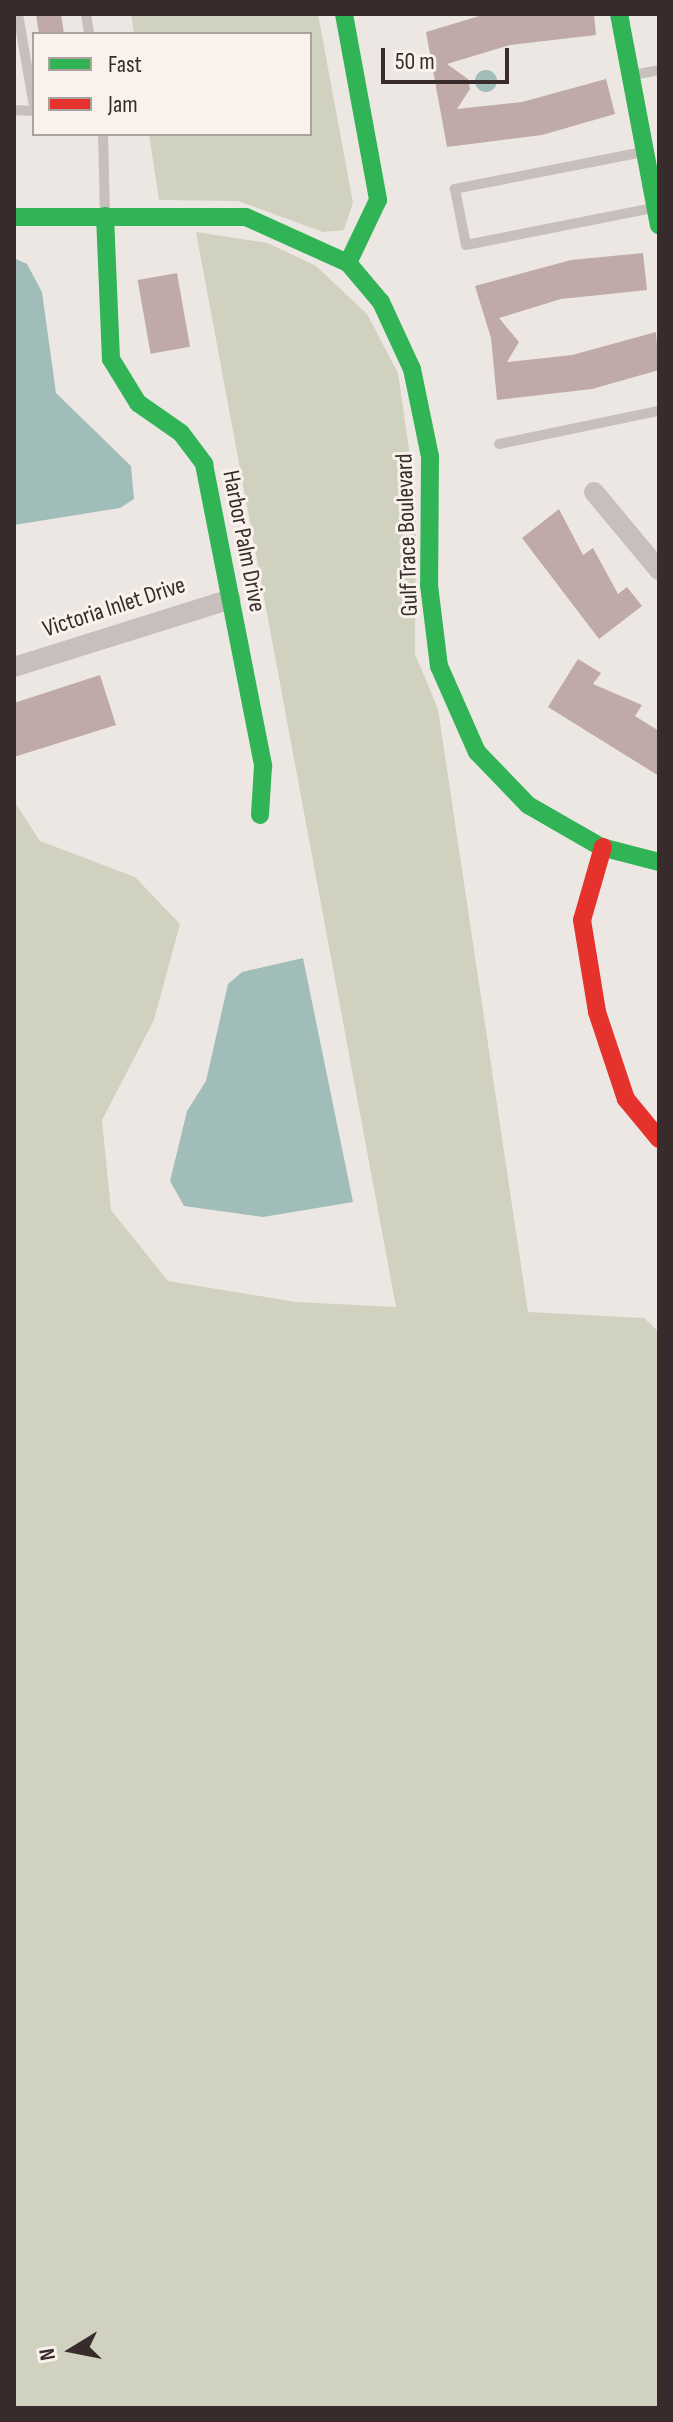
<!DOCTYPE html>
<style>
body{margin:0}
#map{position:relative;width:673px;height:2422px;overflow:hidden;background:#ede7e4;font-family:"Sofia Sans Condensed",sans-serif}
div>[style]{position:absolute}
.green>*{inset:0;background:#d1d1bf}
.water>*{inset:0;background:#a1bdb9}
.round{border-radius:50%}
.building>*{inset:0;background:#bfaaa7;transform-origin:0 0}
.lane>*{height:10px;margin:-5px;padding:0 5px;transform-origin:5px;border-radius:5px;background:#c6bfbc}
.street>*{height:20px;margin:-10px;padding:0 10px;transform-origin:10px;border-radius:10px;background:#c6bfbc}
.fast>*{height:18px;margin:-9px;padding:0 9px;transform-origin:9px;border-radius:9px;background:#30b455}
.jam>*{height:18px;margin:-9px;padding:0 9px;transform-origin:9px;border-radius:9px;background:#e5322d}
span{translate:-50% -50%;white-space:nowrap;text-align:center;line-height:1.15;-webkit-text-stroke:6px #f9f1ec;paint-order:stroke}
.street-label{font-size:24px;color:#372c2b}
.frame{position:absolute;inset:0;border:16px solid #372c2b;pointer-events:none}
.legend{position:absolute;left:32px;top:32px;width:280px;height:104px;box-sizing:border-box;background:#f9f1ec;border:2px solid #aba29f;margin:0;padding:10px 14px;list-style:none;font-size:24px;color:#372c2b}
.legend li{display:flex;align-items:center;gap:16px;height:40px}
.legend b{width:40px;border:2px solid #aba29f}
.north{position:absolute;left:32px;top:2310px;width:80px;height:80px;-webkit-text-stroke:6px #f9f1ec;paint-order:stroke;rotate:260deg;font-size:22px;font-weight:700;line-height:32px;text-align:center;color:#372c2b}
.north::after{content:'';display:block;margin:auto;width:28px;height:36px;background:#372c2b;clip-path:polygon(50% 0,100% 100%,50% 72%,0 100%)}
.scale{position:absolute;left:381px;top:48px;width:128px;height:36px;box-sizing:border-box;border:4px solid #372c2b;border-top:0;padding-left:10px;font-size:24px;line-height:28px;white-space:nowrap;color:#372c2b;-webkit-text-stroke:6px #f9f1ec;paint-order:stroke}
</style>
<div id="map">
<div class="green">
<i style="clip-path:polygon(131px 14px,318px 14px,353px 203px,344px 230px,323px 232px,238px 201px,159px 200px,149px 134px,310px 134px,310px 34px,134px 34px)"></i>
<i style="clip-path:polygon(196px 232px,268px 243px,316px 266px,367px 314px,398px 373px,416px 498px,415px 654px,438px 709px,528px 1312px,644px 1318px,659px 1332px,659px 2408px,14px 2408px,14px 801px,40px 841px,135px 877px,180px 924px,154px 1020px,102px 1120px,111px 1210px,168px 1281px,296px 1302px,396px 1307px)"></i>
</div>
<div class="water">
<i class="round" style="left:475px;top:70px;width:22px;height:22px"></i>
<i style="clip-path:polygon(14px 258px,27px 264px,42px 292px,56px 393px,131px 466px,134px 499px,120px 508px,14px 525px)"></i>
<i style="clip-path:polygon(303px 958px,353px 1202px,263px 1217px,184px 1206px,170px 1181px,187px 1111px,206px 1081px,228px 984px,242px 972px)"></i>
</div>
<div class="building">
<i style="clip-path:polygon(36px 14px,61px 14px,64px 34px,39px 34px)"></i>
<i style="clip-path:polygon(486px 14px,594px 14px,596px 35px,510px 45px,447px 64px,468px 79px,470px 89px,457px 109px,522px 102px,606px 79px,615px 114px,542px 135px,447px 147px,426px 32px)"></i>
<i style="clip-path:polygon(643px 253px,647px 290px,561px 299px,499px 318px,519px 342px,507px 362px,572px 355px,656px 332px,659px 370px,592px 389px,497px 400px,491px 338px,475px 286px,571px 260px)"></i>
<i style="left:177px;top:273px;width:75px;height:40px;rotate:80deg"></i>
<i style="clip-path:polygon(559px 509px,583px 555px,593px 548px,618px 594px,627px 587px,642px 606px,599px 639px,522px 538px)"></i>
<i style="clip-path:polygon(578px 659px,601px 673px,593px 684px,642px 705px,635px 716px,659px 731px,659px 776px,548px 707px)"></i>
<i style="clip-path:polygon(100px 675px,116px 725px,14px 757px,14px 703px)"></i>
</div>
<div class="lane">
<i style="left:18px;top:14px;width:94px;rotate:80.2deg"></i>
<i style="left:86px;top:14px;width:20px;rotate:81deg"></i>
<i style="left:633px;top:75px;width:26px;rotate:-11deg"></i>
<i style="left:14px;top:110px;width:20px;rotate:3deg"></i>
<i style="left:103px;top:134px;width:80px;rotate:88.6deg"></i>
<i style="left:643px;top:152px;width:192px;rotate:168.9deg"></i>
<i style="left:455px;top:189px;width:57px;rotate:78.9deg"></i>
<i style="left:466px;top:245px;width:191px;rotate:-11.2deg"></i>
<i style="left:499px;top:444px;width:163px;rotate:-11.7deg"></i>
</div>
<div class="street">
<i style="left:594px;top:492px;width:102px;rotate:50.2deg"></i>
<i style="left:14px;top:667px;width:227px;rotate:-17.4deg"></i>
</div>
<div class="fast">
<i style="left:344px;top:14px;width:189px;rotate:79.6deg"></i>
<i style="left:378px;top:200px;width:70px;rotate:115.5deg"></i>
<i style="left:619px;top:14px;width:215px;rotate:79.3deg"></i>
<i style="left:105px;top:216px;width:143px;rotate:87.6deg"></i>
<i style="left:111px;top:359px;width:52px;rotate:58.5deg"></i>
<i style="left:138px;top:403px;width:52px;rotate:34.9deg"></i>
<i style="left:181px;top:433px;width:39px;rotate:53deg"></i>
<i style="left:204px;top:464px;width:308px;rotate:78.9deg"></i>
<i style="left:263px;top:766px;width:49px;rotate:93.5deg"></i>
<i style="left:14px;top:217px;width:232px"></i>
<i style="left:246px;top:217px;width:112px;rotate:24.3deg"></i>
<i style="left:348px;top:263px;width:51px;rotate:49.8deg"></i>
<i style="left:381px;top:302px;width:74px;rotate:65.2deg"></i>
<i style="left:412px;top:369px;width:90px;rotate:78.4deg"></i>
<i style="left:430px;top:457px;width:128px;rotate:90.4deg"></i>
<i style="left:429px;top:585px;width:82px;rotate:83deg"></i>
<i style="left:439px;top:666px;width:94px;rotate:66.2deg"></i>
<i style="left:477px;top:752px;width:74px;rotate:46.1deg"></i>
<i style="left:528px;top:805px;width:84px;rotate:29.9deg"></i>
<i style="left:601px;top:847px;width:60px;rotate:14.5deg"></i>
</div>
<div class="jam">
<i style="left:603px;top:847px;width:76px;rotate:106deg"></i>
<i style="left:582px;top:920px;width:93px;rotate:80.7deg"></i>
<i style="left:597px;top:1012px;width:92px;rotate:71.6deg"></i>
<i style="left:626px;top:1099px;width:52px;rotate:50.5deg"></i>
</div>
<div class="street-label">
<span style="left:407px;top:535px;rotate:-92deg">Gulf Trace Boulevard</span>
<span style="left:244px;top:541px;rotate:79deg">Harbor Palm Drive</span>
<span style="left:114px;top:607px;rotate:-18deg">Victoria Inlet Drive</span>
</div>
<div class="frame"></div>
<ul class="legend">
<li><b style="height:10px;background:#30b455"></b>Fast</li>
<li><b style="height:10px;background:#e5322d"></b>Jam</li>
</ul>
<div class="north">N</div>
<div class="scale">50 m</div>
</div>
